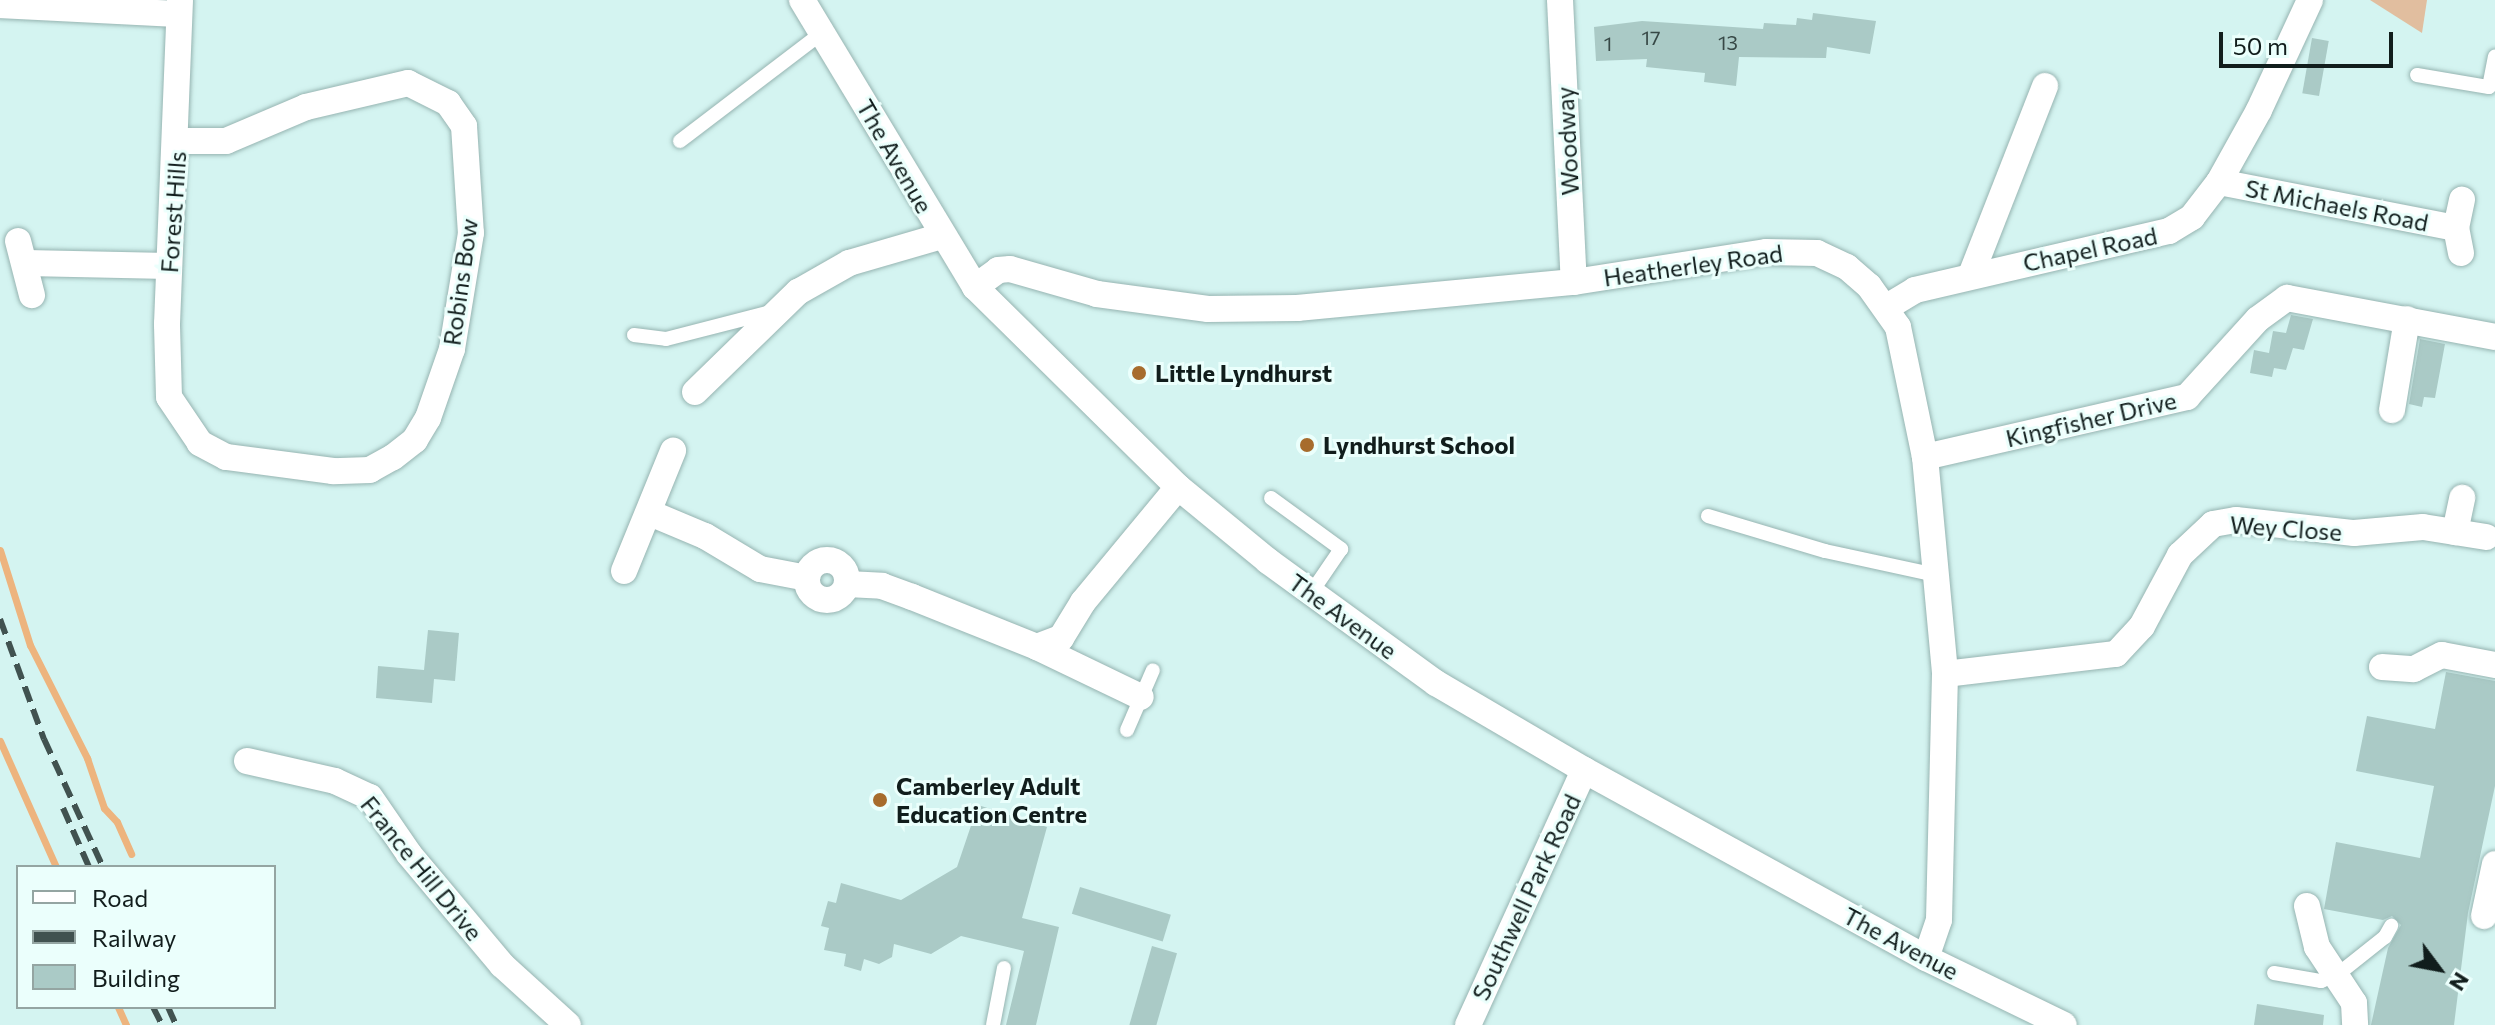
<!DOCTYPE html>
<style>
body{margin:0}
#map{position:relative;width:2495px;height:1025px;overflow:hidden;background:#d4f4f1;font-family:Commissioner,sans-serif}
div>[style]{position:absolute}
.green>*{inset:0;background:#e1be9f}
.stream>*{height:7px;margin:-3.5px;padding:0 3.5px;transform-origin:3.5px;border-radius:3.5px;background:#edb47e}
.building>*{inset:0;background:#aacac6;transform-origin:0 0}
.roads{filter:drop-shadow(0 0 2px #96b4b1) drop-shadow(0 0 2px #96b4b1)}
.lane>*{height:14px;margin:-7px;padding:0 7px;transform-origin:7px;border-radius:7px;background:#fff}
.street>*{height:26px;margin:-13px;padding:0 13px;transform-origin:13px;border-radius:13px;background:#fff}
.street>.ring{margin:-13px;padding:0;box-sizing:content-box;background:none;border:26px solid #fff;border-radius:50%}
.rail>*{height:6px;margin-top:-3px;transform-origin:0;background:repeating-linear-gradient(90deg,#415250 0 16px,transparent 0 24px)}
.dots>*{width:22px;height:22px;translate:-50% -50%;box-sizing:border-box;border:4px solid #ebfffc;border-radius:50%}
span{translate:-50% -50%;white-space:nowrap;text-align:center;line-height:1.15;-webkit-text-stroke:6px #ebfffc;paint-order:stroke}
.number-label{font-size:20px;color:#374846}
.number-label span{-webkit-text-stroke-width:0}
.street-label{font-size:24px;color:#111d1c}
.poi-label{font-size:24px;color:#111d1c;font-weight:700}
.left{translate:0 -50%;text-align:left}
.legend{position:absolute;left:16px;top:865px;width:260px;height:144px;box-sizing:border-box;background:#ebfffc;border:2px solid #94a5a2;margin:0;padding:10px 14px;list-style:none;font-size:24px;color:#111d1c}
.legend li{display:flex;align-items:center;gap:16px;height:40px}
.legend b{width:40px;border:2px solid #94a5a2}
.north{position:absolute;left:2399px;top:929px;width:80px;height:80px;-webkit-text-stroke:6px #ebfffc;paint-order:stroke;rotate:122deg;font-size:22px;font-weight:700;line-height:32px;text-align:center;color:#111d1c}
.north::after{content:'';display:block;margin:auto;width:28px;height:36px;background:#111d1c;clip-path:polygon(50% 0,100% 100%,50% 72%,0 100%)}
.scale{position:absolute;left:2219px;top:32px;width:174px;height:36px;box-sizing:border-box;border:4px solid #111d1c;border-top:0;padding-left:10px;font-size:24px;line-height:28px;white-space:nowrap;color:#111d1c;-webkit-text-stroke:6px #ebfffc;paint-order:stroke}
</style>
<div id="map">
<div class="green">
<i style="clip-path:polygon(2370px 0,2427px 0,2422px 33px)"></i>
</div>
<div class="stream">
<i style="left:0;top:550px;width:100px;rotate:72.5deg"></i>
<i style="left:30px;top:645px;width:127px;rotate:63.2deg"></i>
<i style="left:87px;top:758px;width:53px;rotate:71.2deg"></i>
<i style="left:104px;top:808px;width:19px;rotate:47deg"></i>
<i style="left:117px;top:822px;width:35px;rotate:66deg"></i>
<i style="left:0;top:741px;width:138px;rotate:66deg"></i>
<i style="left:118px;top:1007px;width:20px;rotate:66deg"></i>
</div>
<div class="building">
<i style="clip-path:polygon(1813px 13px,1876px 21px,1870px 54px,1827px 47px,1826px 58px,1739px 57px,1736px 86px,1704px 82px,1705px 73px,1646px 67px,1647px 59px,1596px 61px,1594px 27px,1642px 21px,1763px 29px,1764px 23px,1796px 25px,1797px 18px,1812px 20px)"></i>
<i style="left:2312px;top:38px;width:17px;height:56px;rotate:10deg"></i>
<i style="clip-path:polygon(2291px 315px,2313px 319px,2304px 350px,2293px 348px,2286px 370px,2274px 368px,2272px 377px,2250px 373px,2254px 350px,2269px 353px,2273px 331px,2286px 333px)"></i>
<i style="clip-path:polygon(2420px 339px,2445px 344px,2435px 398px,2424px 397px,2422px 407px,2409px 404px)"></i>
<i style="clip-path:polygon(428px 630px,459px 633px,455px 681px,434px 679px,432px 703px,376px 698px,378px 666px,424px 670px)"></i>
<i style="clip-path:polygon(2446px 672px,2495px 681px,2495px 786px,2468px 913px,2454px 1025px,2371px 1025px,2388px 948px,2401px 925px,2392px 916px,2383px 920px,2324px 909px,2336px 842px,2420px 858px,2434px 786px,2356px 771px,2367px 716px,2435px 729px)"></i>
<i style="clip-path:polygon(978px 805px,1047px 827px,1022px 918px,1059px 927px,1036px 1025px,1006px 1025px,1024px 951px,961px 936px,931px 954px,894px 944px,892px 957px,879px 964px,864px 959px,861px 971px,844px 966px,846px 954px,824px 950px,829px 928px,821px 926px,828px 901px,836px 903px,841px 883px,901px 900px,957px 867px)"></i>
<i style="left:1080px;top:887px;width:95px;height:28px;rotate:17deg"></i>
<i style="left:1152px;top:946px;width:26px;height:82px;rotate:16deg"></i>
<i style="clip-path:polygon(2257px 1004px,2324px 1015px,2323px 1025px,2254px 1025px)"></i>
</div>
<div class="roads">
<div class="lane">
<i style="left:2417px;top:75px;width:73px;rotate:9.5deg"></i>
<i style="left:2489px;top:87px;width:31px;rotate:-79deg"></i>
<i style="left:680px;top:141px;width:180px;rotate:-37.3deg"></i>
<i style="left:634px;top:335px;width:32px;rotate:7deg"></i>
<i style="left:666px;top:339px;width:108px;rotate:-14.4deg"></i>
<i style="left:1271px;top:498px;width:87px;rotate:36.1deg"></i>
<i style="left:1341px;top:549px;width:53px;rotate:124.3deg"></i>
<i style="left:1708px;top:516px;width:122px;rotate:16.7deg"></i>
<i style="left:1825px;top:551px;width:114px;rotate:12.2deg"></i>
<i style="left:1127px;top:730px;width:65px;rotate:-66.6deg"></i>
<i style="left:2274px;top:973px;width:48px;rotate:9.7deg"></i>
<i style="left:2321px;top:981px;width:17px;rotate:-21deg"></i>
<i style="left:2337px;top:975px;width:61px;rotate:-38.4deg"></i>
<i style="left:2385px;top:937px;width:13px;rotate:-61deg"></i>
<i style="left:993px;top:1025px;width:58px;rotate:-79.1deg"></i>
</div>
<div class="street">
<i style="left:802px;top:0;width:335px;rotate:58.9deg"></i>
<i style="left:975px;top:287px;width:285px;rotate:44.6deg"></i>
<i style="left:1178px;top:487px;width:117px;rotate:39.4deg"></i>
<i style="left:1268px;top:561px;width:208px;rotate:36deg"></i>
<i style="left:1436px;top:683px;width:172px;rotate:30.4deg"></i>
<i style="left:1584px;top:770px;width:390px;rotate:28.8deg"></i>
<i style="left:1926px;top:958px;width:153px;rotate:25.9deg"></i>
<i style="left:1560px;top:0;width:282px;rotate:87.2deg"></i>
<i style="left:0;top:5px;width:179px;rotate:2.9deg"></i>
<i style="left:178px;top:141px;width:48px"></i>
<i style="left:226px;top:141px;width:87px;rotate:-23deg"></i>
<i style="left:306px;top:107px;width:105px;rotate:-13.2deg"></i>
<i style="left:408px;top:83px;width:45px;rotate:26.6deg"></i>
<i style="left:448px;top:103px;width:28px;rotate:55deg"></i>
<i style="left:464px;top:126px;width:107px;rotate:86.3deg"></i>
<i style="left:471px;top:233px;width:118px;rotate:99.3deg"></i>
<i style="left:452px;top:349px;width:73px;rotate:109.2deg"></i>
<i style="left:428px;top:418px;width:26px;rotate:121deg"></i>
<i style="left:415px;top:440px;width:28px;rotate:142deg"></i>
<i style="left:393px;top:457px;width:26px;rotate:151deg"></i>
<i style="left:370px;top:470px;width:37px;rotate:178deg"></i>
<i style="left:333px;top:471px;width:108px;rotate:-172.5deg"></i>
<i style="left:226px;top:457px;width:30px;rotate:-152deg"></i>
<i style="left:200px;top:443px;width:55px;rotate:-124deg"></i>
<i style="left:169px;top:397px;width:73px;rotate:-91.6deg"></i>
<i style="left:167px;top:324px;width:324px;rotate:-87.7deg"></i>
<i style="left:2219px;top:182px;width:241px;rotate:11deg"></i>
<i style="left:18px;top:241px;width:56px;rotate:75.5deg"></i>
<i style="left:2461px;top:253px;width:25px;rotate:-101deg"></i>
<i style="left:2456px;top:228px;width:29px;rotate:-78deg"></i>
<i style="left:26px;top:263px;width:143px;rotate:1.2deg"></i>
<i style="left:1971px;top:275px;width:203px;rotate:-68.6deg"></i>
<i style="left:975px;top:287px;width:29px;rotate:-36deg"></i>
<i style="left:998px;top:270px;width:12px;rotate:-5deg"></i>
<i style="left:1010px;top:269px;width:91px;rotate:16deg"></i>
<i style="left:1097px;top:294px;width:112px;rotate:7.7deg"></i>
<i style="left:1208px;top:309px;width:89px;rotate:-0.6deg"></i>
<i style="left:1297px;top:308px;width:278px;rotate:-5.4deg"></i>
<i style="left:1574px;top:282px;width:194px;rotate:-8.9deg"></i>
<i style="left:1766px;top:252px;width:51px;rotate:1.1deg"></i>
<i style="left:1817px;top:253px;width:33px;rotate:25deg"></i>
<i style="left:1847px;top:267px;width:29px;rotate:41deg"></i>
<i style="left:1869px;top:286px;width:50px;rotate:54.7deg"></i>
<i style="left:1898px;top:327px;width:133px;rotate:78.3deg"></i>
<i style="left:1925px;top:457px;width:218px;rotate:84.7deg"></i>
<i style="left:1945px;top:674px;width:246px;rotate:91.4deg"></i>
<i style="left:1939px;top:920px;width:40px;rotate:108.9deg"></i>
<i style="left:1887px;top:307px;width:33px;rotate:-31deg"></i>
<i style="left:1915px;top:290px;width:261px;rotate:-13.1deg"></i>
<i style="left:2169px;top:231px;width:27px;rotate:-31deg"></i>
<i style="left:2192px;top:217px;width:44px;rotate:-52.4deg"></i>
<i style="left:2219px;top:182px;width:82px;rotate:-60.9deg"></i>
<i style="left:2259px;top:110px;width:121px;rotate:-65.1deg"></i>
<i style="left:695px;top:392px;width:144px;rotate:-44.2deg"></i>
<i style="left:798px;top:292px;width:59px;rotate:-29.6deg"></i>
<i style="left:849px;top:263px;width:97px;rotate:-16.2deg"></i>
<i style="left:2392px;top:410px;width:92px;rotate:-80.6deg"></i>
<i style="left:1925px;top:457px;width:269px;rotate:-12.9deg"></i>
<i style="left:2187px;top:397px;width:105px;rotate:-47.7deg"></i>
<i style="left:2258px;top:319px;width:36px;rotate:-36deg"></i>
<i style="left:2287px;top:298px;width:212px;rotate:10.6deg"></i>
<i style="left:650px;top:513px;width:60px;rotate:22.7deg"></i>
<i style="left:705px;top:536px;width:64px;rotate:31deg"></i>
<i style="left:760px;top:569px;width:48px;rotate:10.8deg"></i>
<i style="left:2455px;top:532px;width:35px;rotate:-78deg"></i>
<i class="ring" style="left:807px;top:560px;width:14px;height:14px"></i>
<i style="left:624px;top:571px;width:130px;rotate:-67.8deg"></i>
<i style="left:847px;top:584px;width:35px;rotate:3deg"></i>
<i style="left:882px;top:586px;width:32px;rotate:20deg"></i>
<i style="left:912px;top:597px;width:135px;rotate:21.8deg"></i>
<i style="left:1037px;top:647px;width:115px;rotate:25.7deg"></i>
<i style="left:1037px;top:647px;width:26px;rotate:-21deg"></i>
<i style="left:1061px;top:638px;width:42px;rotate:-58.6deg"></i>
<i style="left:1083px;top:602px;width:149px;rotate:-50.4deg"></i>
<i style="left:2382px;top:667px;width:32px;rotate:4deg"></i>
<i style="left:2414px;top:669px;width:31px;rotate:-27deg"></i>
<i style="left:2442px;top:655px;width:54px;rotate:10.7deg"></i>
<i style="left:1945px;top:674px;width:172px;rotate:-6.7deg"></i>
<i style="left:2116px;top:654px;width:38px;rotate:-47deg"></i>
<i style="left:2142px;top:626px;width:81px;rotate:-61.8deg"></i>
<i style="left:2180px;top:555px;width:45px;rotate:-43.2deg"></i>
<i style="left:2213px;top:524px;width:23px;rotate:-10deg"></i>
<i style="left:2236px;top:520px;width:119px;rotate:6.3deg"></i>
<i style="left:2354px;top:533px;width:69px;rotate:-5deg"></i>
<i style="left:2423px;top:527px;width:64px;rotate:9deg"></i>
<i style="left:247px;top:761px;width:90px;rotate:12.8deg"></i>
<i style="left:335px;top:781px;width:38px;rotate:25deg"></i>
<i style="left:370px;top:797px;width:69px;rotate:55.6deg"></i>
<i style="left:409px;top:854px;width:145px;rotate:50deg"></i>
<i style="left:502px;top:965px;width:89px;rotate:42.3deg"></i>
<i style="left:2307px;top:906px;width:42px;rotate:76.3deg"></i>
<i style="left:2317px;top:947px;width:67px;rotate:56.5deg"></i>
<i style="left:2354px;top:1003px;width:22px;rotate:87deg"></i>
<i style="left:2484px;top:916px;width:53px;rotate:-78.1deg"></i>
<i style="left:1468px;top:1025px;width:280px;rotate:-65.5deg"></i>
</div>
</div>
<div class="rail">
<i style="left:0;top:619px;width:128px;rotate:69.9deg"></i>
<i style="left:44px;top:739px;width:141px;rotate:65.3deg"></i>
<i style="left:63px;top:808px;width:64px;rotate:66.2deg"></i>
<i style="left:153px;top:1007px;width:20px;rotate:63deg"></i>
<i style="left:168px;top:1007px;width:20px;rotate:66deg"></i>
</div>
<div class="dots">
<i style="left:1139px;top:373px;background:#a76c2d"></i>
<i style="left:1307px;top:445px;background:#a76c2d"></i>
<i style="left:880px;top:800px;background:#a76c2d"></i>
</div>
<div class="number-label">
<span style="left:1651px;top:37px">17</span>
<span style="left:1728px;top:42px">13</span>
<span style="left:1608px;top:43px">1</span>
</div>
<div class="street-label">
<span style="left:1567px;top:141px;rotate:-93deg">Woodway</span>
<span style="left:895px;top:156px;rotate:60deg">The Avenue</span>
<span style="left:2337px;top:205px;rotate:11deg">St Michaels Road</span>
<span style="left:173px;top:212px;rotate:-86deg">Forest Hills</span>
<span style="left:2090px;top:249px;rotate:-12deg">Chapel Road</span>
<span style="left:1693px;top:265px;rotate:-8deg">Heatherley Road</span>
<span style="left:460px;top:282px;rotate:-82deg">Robins Bow</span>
<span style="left:2091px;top:419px;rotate:-13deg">Kingfisher Drive</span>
<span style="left:2286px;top:528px;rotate:4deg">Wey Close</span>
<span style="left:1343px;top:616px;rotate:36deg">The Avenue</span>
<span style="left:422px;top:868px;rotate:51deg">France Hill Drive</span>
<span style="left:1526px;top:897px;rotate:-65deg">Southwell Park Road</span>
<span style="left:1901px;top:943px;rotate:28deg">The Avenue</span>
</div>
<div class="poi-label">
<span class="left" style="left:1155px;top:373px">Little Lyndhurst</span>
<span class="left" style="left:1323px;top:445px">Lyndhurst School</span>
<span class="left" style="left:896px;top:800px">Camberley Adult<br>Education Centre</span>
</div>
<ul class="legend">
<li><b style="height:10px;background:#fff"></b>Road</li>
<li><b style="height:10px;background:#415250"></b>Railway</li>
<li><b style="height:22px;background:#aacac6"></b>Building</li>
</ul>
<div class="north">N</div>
<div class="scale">50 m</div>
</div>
